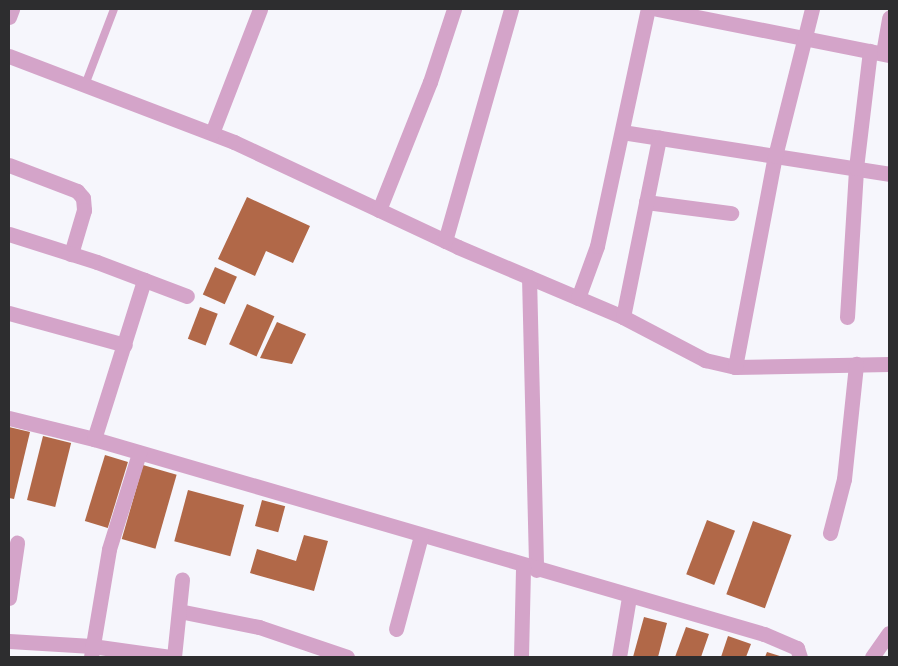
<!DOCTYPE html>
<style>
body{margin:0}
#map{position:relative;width:898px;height:666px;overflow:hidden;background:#f6f6fc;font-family:"Noto Sans",sans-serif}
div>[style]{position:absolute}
.building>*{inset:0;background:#b16848;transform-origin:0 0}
.service>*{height:8px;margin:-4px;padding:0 4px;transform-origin:4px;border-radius:4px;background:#d4a4c9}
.minor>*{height:15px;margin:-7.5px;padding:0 7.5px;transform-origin:7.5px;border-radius:7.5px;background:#d4a4c9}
span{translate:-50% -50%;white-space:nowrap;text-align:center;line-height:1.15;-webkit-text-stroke:4px #f6f6fc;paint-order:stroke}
.frame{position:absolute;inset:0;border:10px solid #2d2d2f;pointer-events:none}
</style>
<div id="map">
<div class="building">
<i style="clip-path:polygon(247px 197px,310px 226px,293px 263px,266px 251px,255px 276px,218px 259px)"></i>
<i style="left:215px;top:267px;width:24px;height:30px;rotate:24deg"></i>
<i style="left:247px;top:304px;width:30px;height:44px;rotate:24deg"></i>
<i style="left:200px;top:307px;width:19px;height:34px;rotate:21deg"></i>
<i style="clip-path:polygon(277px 322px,306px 334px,292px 364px,260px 358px)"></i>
<i style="clip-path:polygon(9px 427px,30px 432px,14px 499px,9px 498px)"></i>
<i style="left:43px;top:436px;width:29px;height:66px;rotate:14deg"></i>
<i style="left:105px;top:455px;width:24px;height:69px;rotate:17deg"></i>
<i style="left:143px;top:465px;width:35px;height:77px;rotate:16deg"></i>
<i style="left:188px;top:490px;width:58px;height:53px;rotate:15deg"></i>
<i style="left:262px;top:500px;width:24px;height:27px;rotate:15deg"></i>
<i style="left:707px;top:520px;width:30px;height:58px;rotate:21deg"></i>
<i style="left:753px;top:521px;width:41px;height:78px;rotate:20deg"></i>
<i style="clip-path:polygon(304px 535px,328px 541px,314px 591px,250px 573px,257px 549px,296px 561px)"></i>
<i style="clip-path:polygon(644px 617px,667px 623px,658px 657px,633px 657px)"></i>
<i style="clip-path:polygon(686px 627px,709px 634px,701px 657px,675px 657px)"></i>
<i style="clip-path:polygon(728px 636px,751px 644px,746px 657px,721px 657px)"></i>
<i style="clip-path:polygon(767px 652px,783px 657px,765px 657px)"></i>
</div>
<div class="service">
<i style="left:85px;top:85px;width:81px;rotate:-69.1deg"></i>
</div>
<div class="minor">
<i style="left:657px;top:9px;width:237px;rotate:11.2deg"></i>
<i style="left:9px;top:17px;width:9px;rotate:-69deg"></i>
<i style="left:883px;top:53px;width:36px;rotate:-80deg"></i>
<i style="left:9px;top:56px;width:241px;rotate:20.9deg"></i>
<i style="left:234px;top:142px;width:247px;rotate:25.1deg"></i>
<i style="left:458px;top:247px;width:179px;rotate:23deg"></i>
<i style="left:623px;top:317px;width:93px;rotate:27.7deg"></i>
<i style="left:705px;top:360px;width:31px;rotate:13deg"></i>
<i style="left:735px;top:367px;width:154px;rotate:-1.1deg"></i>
<i style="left:622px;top:132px;width:270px;rotate:8.9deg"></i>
<i style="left:212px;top:133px;width:133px;rotate:-68.8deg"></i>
<i style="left:9px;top:165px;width:73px;rotate:20.9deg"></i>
<i style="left:77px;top:191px;width:9px;rotate:49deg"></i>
<i style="left:83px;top:198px;width:12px;rotate:85deg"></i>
<i style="left:84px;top:210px;width:46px;rotate:106.5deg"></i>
<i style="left:646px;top:202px;width:86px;rotate:7.4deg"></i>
<i style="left:379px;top:210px;width:138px;rotate:-68.3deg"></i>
<i style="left:430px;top:82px;width:77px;rotate:-71.8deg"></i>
<i style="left:9px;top:234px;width:92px;rotate:17.7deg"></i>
<i style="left:97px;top:262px;width:96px;rotate:20.7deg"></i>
<i style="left:445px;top:241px;width:241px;rotate:-74.1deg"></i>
<i style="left:529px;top:277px;width:293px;rotate:88.6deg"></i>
<i style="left:578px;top:298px;width:55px;rotate:-69.9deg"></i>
<i style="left:597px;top:246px;width:242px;rotate:-77.9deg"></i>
<i style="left:9px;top:313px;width:120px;rotate:15.4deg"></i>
<i style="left:623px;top:317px;width:183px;rotate:-78.6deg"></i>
<i style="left:847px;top:317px;width:149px;rotate:-86.5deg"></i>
<i style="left:856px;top:168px;width:118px;rotate:-83.2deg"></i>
<i style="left:735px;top:367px;width:215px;rotate:-79.3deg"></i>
<i style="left:775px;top:156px;width:152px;rotate:-75.9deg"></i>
<i style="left:9px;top:418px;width:88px;rotate:13.9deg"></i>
<i style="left:94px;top:439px;width:698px;rotate:16.23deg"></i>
<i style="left:764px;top:634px;width:36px;rotate:23deg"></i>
<i style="left:797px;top:648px;width:9px;rotate:72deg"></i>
<i style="left:94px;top:439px;width:167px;rotate:-72.5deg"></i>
<i style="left:830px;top:533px;width:56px;rotate:-75.5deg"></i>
<i style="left:844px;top:479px;width:116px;rotate:-84deg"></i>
<i style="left:9px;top:598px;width:56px;rotate:-81.7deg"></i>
<i style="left:179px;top:611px;width:82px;rotate:11.3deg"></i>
<i style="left:259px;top:627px;width:93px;rotate:18.8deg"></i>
<i style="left:396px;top:629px;width:96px;rotate:-75deg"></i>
<i style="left:9px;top:641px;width:83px;rotate:3.4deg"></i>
<i style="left:92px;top:646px;width:79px;rotate:8deg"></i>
<i style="left:91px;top:657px;width:109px;rotate:-80.5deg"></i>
<i style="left:109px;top:549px;width:101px;rotate:-72.6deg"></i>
<i style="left:174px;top:657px;width:78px;rotate:-84.1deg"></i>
<i style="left:521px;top:657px;width:91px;rotate:-88.7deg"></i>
<i style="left:619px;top:657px;width:61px;rotate:-80.5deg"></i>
<i style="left:872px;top:657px;width:29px;rotate:-55deg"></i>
</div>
<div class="frame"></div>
</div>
